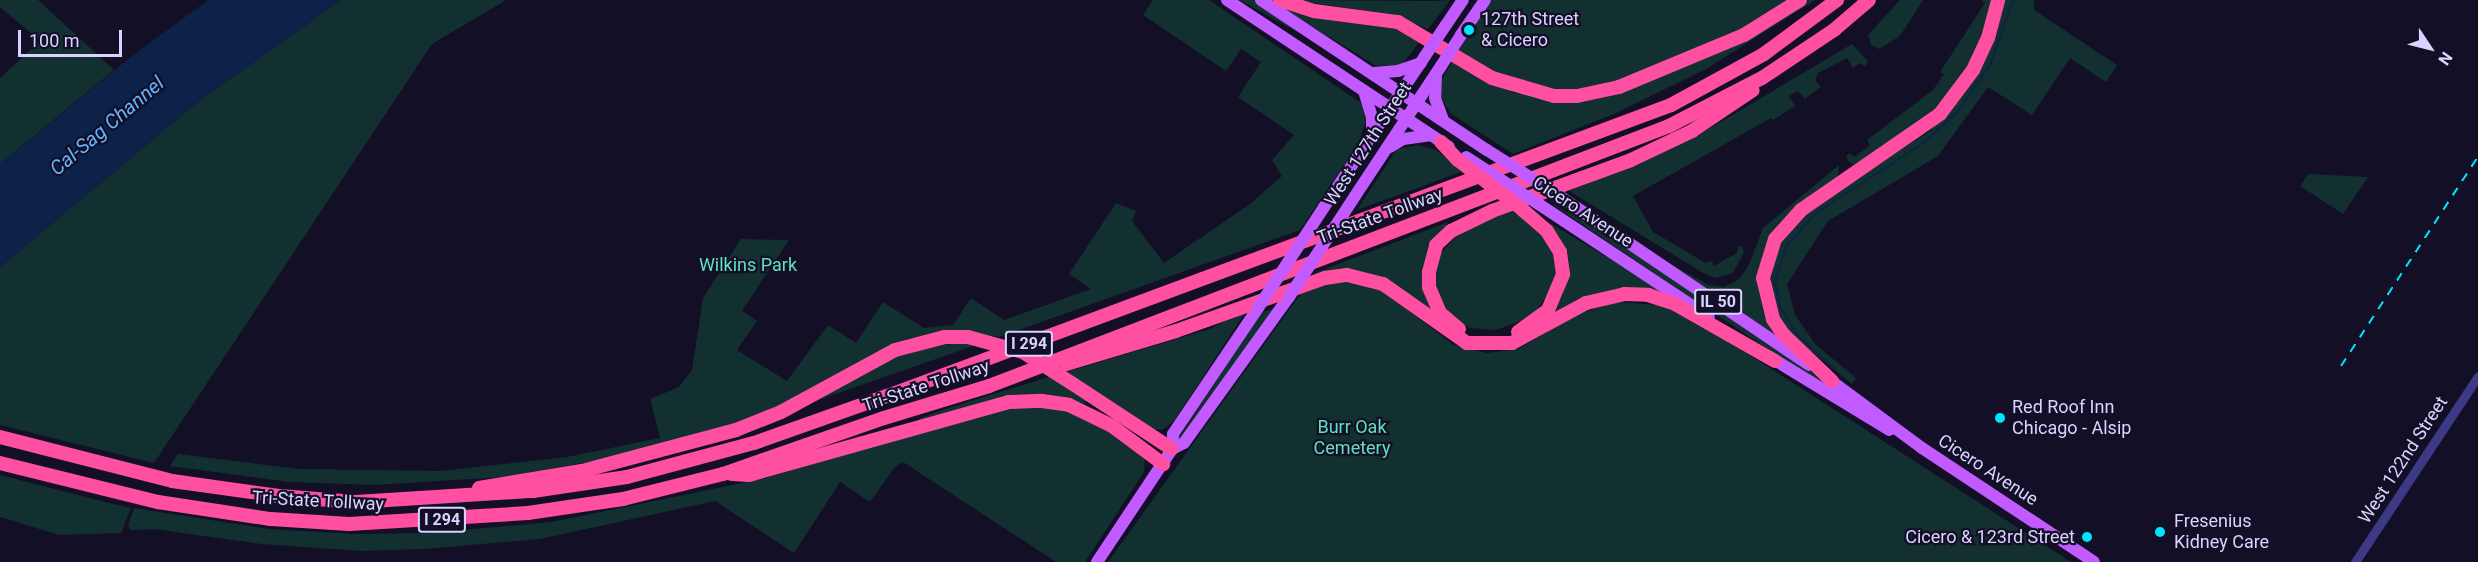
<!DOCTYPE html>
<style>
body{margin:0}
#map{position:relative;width:2478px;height:562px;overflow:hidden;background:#130f26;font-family:Roboto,sans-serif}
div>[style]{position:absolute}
.green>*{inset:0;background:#12302f}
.water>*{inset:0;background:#0c2248}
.stream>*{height:2px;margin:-1px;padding:0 1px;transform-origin:1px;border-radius:1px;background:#0c2248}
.minor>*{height:9px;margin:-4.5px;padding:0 4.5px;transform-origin:4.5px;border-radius:4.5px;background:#3d3a85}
.major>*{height:12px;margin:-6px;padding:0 6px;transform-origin:6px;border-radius:6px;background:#c25bff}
.highway>*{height:14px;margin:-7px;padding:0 7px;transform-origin:7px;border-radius:7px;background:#ff4fa3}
.rail>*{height:2px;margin-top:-1px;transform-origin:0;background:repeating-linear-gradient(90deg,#00e5ff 0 9px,transparent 0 17px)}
.major-bridge>*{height:12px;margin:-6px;padding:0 6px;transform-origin:6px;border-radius:6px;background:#c25bff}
.highway-bridge>*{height:14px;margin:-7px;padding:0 7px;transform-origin:7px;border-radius:7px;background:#ff4fa3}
.dots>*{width:16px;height:16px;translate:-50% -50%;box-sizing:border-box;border:3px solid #130f26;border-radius:50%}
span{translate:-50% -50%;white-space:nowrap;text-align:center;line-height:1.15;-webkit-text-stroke:4.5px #130f26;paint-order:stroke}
.shield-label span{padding:2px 4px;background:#130f26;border:2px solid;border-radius:4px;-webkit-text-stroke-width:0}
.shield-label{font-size:16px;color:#d9d4ff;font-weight:700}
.poi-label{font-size:18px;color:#d9d4ff}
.left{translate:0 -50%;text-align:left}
.right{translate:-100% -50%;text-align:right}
.street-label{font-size:18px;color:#d9d4ff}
.park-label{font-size:18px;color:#5fe0c0}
.water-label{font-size:20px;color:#62b6ff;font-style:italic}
.north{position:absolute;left:2400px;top:18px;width:60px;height:60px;-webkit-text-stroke:4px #130f26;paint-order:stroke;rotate:125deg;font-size:16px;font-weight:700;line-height:24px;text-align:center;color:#d9d4ff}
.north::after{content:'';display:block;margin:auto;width:21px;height:27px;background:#d9d4ff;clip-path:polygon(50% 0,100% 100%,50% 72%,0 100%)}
.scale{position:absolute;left:18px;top:30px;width:104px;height:27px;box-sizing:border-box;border:3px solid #d9d4ff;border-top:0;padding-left:8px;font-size:18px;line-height:21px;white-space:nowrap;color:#d9d4ff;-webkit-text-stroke:4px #130f26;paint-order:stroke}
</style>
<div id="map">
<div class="green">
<i style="clip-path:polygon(0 0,38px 0,114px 70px,0 164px,0 78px,40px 41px,0 7px)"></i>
<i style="clip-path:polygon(341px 0,506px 0,432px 44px,154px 463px,0 425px,0 267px,199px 101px)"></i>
<i style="clip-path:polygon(1153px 0,1209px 0,1364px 105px,1366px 119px,1359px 143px,1300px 230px,999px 337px,964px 332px,907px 339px,791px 401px,722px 429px,611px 458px,504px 477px,375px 485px,289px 482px,170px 466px,178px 454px,299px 469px,440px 471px,567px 457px,660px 438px,650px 399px,679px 387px,692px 370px,703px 298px,741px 239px,789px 240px,742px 311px,757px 321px,737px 350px,787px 381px,828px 325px,856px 343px,883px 302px,924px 328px,953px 325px,971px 298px,1004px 320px,1091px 289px,1069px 274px,1116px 203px,1136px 211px,1132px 221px,1164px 263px,1250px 204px,1282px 176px,1272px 160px,1294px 135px,1238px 97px,1261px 62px,1241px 49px,1226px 71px,1143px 15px)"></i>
<i style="clip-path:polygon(1239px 0,1254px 0,1313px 38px,1312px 40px)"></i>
<i style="clip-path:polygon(1295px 0,1433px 1px,1450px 0,1428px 29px,1392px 15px)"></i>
<i style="clip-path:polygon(1490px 0,1791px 0,1737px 32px,1615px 82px,1569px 90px,1548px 89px,1496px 73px,1459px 50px)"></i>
<i style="clip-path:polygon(1809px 0,1815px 0,1706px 69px,1614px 114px,1513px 154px,1450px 113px,1439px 93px,1440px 82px,1454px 59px,1514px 93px,1578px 100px,1786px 16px)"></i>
<i style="clip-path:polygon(1900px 0,1923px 0,1900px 36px,1879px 49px,1871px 45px,1868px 35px)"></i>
<i style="clip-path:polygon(1981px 0,1992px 0,1984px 30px,1971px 61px,1946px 97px,1921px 123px,1856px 166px,1850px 163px,1846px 157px,1849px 153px,1854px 157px,1870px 146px,1867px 140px,1933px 90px,1944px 74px,1940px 72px,1985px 3px)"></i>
<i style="clip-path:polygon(2003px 0,2034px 0,2034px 10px,2117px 65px,2106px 82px,2070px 58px,2032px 115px,1988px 87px,1938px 156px,1828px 221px,1787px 284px,1795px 315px,1816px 345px,1856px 378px,1852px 384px,1786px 331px,1770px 292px,1773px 261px,1788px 230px,1813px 207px,1930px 131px,1962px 94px)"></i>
<i style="clip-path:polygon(1276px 4px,1387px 24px,1423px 37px,1402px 65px,1376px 66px)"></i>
<i style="clip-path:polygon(1852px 44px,1868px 61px,1865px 67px,1860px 63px,1853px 68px,1847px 58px,1818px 73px,1815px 80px,1821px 87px,1805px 99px,1798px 91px,1789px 96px,1795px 106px,1773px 120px,1771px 118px,1633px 196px,1653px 232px,1706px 263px,1711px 261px,1714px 266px,1737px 253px,1738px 246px,1742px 247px,1744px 252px,1733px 273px,1715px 278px,1705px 274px,1569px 191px,1690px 140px)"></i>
<i style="clip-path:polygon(1418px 145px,1436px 150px,1464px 171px,1357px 210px,1397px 149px)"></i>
<i style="clip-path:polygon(1839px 165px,1838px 178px,1796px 207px,1779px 224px,1766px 247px,1760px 271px,1779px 337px,1670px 264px,1709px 285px,1724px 287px,1738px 280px,1748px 267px,1763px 228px)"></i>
<i style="clip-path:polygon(2308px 174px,2368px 177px,2343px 214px,2300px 186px)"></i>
<i style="clip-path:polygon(1552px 204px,1623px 241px,1858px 404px,1855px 408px)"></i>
<i style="clip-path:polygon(1513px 209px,1552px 245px,1557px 263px,1556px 281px,1538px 309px,1526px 319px,1496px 330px,1470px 328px,1455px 320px,1443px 305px,1436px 287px,1435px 268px,1440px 254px,1460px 232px)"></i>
<i style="clip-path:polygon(1448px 222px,1429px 251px,1438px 317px,1394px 285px,1312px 277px,1315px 273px)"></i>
<i style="clip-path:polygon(1548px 222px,1676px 298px,1643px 291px,1545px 321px,1562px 297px,1567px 280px,1564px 247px)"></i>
<i style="clip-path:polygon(1341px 281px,1382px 291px,1454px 345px,1487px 353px,1518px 349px,1579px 314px,1614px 302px,1660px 305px,1686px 314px,2071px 562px,1108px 562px,1304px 289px)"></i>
<i style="clip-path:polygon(1248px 308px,1175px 420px,1162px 430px,1150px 428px,1066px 372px,1210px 329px)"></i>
<i style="clip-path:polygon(1274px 308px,1180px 441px,1177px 440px,1261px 313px)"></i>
<i style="clip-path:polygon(952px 343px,979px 344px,807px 404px,896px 355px)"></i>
<i style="clip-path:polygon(1052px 376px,1087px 399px,1085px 404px,1062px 397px,1003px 397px,920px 421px,920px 418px,945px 409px)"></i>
<i style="clip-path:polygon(1030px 405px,1076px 412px,1097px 422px,1145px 458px,1144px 472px,1085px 562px,1056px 562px,903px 462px,894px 468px,870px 502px,840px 482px,794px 553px,715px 501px,540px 539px,424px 549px,361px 551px,262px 544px,154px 529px,130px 530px,128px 525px,134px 508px,269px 529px,356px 534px,429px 533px,551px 522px,762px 479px,1005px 407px)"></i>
<i style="clip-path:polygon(0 475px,109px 503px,131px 508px,121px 533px,59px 535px,0 517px)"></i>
</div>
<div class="water">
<i style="clip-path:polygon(208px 0,341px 0,199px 101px,0 267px,0 164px,131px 57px)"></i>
</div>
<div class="stream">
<i style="left:1835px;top:369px;width:51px;rotate:-138.2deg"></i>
<i style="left:1797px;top:335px;width:33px;rotate:-121deg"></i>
<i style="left:1780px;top:307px;width:26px;rotate:-101deg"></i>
<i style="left:1775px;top:281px;width:38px;rotate:-72deg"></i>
<i style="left:1787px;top:245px;width:42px;rotate:-47.9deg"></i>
<i style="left:1815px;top:214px;width:133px;rotate:-33.3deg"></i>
<i style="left:1926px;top:141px;width:45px;rotate:-43.2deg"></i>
<i style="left:1959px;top:110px;width:57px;rotate:-55.8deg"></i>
<i style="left:1991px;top:63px;width:67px;rotate:-70.8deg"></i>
</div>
<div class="minor">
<i style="left:2355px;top:562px;width:223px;rotate:-56.5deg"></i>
</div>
<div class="major">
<i style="left:1227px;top:0;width:266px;rotate:33.5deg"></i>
<i style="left:1261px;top:0;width:271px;rotate:33.6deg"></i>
<i style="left:1446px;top:25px;width:30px;rotate:-56deg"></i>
<i style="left:1461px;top:35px;width:42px;rotate:-55.6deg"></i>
<i style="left:1374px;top:73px;width:24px;rotate:-5deg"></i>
<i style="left:1398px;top:71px;width:24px;rotate:-19deg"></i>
<i style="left:1436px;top:75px;width:23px;rotate:92deg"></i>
<i style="left:1435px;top:98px;width:23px;rotate:70deg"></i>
<i style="left:1364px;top:91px;width:28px;rotate:73deg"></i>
<i style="left:1372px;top:118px;width:18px;rotate:90deg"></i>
<i style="left:1390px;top:147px;width:15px;rotate:-32deg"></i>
<i style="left:1403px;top:139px;width:27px;rotate:-8deg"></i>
<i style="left:1558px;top:195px;width:303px;rotate:34.1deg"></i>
<i style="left:1355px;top:196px;width:156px;rotate:-56.5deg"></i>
<i style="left:1537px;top:203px;width:206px;rotate:33.5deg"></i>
<i style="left:1324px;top:207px;width:182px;rotate:-56.2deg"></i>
<i style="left:1768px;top:356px;width:142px;rotate:31.4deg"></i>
<i style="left:1826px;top:377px;width:119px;rotate:36.5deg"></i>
<i style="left:1922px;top:448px;width:206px;rotate:33.5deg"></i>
<i style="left:1172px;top:449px;width:15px;rotate:-86deg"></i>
<i style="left:1173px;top:434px;width:152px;rotate:-56deg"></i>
<i style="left:1097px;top:562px;width:136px;rotate:-56.4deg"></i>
<i style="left:1172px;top:449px;width:13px;rotate:-27deg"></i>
<i style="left:1184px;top:443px;width:180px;rotate:-54.3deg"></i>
</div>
<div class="highway">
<i style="left:1280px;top:0;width:36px;rotate:18deg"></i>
<i style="left:1314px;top:11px;width:85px;rotate:7.5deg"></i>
<i style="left:1398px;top:22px;width:109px;rotate:30.8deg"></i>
<i style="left:1492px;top:78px;width:65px;rotate:16.2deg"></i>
<i style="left:1554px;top:96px;width:23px"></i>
<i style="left:1577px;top:96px;width:43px;rotate:-12.1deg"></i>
<i style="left:1619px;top:87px;width:135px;rotate:-22.6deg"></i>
<i style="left:1744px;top:35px;width:66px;rotate:-32deg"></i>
<i style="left:1441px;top:142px;width:25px;rotate:47deg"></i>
<i style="left:1459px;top:329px;width:25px;rotate:-140deg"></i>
<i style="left:1440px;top:313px;width:28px;rotate:-113deg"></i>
<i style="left:1429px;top:287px;width:15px;rotate:-90deg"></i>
<i style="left:1429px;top:272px;width:28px;rotate:-75deg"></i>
<i style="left:1436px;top:245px;width:21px;rotate:-43deg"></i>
<i style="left:1451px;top:231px;width:46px;rotate:-26deg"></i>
<i style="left:1492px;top:211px;width:148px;rotate:-20.1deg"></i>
<i style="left:1631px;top:160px;width:68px;rotate:-25.4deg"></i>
<i style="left:1692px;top:131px;width:73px;rotate:-33.9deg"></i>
<i style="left:1518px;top:332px;width:37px;rotate:-36deg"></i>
<i style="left:1548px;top:310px;width:39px;rotate:-67deg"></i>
<i style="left:1563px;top:274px;width:22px;rotate:-98deg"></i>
<i style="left:1560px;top:252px;width:25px;rotate:-122deg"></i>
<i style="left:1547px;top:231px;width:33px;rotate:-139deg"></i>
<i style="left:1066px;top:364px;width:115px;rotate:-16.7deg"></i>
<i style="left:1176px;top:331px;width:158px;rotate:-19.6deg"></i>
<i style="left:1325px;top:278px;width:22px;rotate:-8deg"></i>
<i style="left:1347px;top:275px;width:37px;rotate:14deg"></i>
<i style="left:1383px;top:284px;width:103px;rotate:35.1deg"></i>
<i style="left:1467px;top:343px;width:45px"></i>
<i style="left:1512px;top:343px;width:84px;rotate:-28.4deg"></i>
<i style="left:1586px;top:303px;width:39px;rotate:-13deg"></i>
<i style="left:1624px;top:294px;width:24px;rotate:2deg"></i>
<i style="left:1648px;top:295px;width:28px;rotate:18deg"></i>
<i style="left:1675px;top:304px;width:115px;rotate:29.7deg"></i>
<i style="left:1832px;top:381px;width:68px;rotate:-136.2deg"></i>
<i style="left:1783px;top:334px;width:18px;rotate:-124deg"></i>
<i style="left:1773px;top:319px;width:42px;rotate:-103.7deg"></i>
<i style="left:1763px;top:278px;width:41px;rotate:-72.9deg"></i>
<i style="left:1775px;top:239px;width:39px;rotate:-48deg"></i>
<i style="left:1801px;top:210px;width:169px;rotate:-34.6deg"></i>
<i style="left:1940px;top:114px;width:55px;rotate:-53.1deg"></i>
<i style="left:1973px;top:70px;width:35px;rotate:-65deg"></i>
<i style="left:1988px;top:38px;width:39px;rotate:-75deg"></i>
<i style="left:1073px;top:384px;width:118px;rotate:33.3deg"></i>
<i style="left:0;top:437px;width:178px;rotate:14.3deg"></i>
<i style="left:172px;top:481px;width:108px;rotate:8deg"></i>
<i style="left:279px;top:496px;width:77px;rotate:4.5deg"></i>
<i style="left:356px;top:502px;width:177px;rotate:-3.6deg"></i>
<i style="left:533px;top:491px;width:95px;rotate:-8.5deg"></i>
<i style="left:627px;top:477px;width:131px;rotate:-15deg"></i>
<i style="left:754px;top:443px;width:141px;rotate:-19.5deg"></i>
<i style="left:887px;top:396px;width:836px;rotate:-20.36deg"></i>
<i style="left:1671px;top:105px;width:106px;rotate:-28.7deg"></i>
<i style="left:1764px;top:54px;width:91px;rotate:-36.5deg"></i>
<i style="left:0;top:463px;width:163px;rotate:13.9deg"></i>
<i style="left:158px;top:502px;width:114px;rotate:8.6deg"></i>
<i style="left:271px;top:519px;width:78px;rotate:3.7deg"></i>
<i style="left:349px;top:524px;width:179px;rotate:-3.5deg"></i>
<i style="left:528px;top:513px;width:96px;rotate:-8.4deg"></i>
<i style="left:623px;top:499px;width:103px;rotate:-14deg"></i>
<i style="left:723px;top:474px;width:170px;rotate:-19.2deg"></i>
<i style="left:884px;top:418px;width:110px;rotate:-16.9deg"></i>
<i style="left:989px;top:386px;width:728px;rotate:-20.92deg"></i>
<i style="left:1669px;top:126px;width:105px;rotate:-27.3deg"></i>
<i style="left:1762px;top:78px;width:87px;rotate:-33.7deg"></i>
<i style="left:1834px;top:30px;width:46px;rotate:-40.6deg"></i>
<i style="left:732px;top:474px;width:17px;rotate:3deg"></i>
<i style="left:749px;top:475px;width:270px;rotate:-15.7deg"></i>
<i style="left:1009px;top:402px;width:33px;rotate:-2deg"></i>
<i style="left:1042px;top:401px;width:27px;rotate:8deg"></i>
<i style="left:1069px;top:405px;width:48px;rotate:26deg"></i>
<i style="left:1112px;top:426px;width:64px;rotate:36.7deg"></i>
<i style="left:479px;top:488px;width:104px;rotate:-9.4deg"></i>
<i style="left:582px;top:471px;width:159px;rotate:-14.9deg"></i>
<i style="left:736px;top:430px;width:48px;rotate:-21.8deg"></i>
<i style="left:781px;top:412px;width:130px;rotate:-28.5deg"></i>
<i style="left:895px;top:350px;width:52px;rotate:-14.6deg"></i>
<i style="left:945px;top:337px;width:23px"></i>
</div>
<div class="rail">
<i style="left:2341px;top:366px;width:250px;rotate:-56.8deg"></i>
</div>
<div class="major-bridge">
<i style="left:1425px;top:56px;width:37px;rotate:-56deg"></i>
<i style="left:1441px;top:66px;width:37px;rotate:-57deg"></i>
<i style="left:1487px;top:150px;width:84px;rotate:32.4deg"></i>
<i style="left:1466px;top:157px;width:85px;rotate:32.9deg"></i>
<i style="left:1289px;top:297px;width:121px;rotate:-56.8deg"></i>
<i style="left:1258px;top:308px;width:121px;rotate:-56.8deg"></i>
</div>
<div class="highway-bridge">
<i style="left:1458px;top:160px;width:81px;rotate:37.4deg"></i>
<i style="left:968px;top:337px;width:57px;rotate:15.3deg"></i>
<i style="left:1023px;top:352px;width:59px;rotate:32.6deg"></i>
</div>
<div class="dots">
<i style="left:1469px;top:30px;background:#00e5ff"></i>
<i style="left:2000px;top:418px;background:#00e5ff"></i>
<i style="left:2160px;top:532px;background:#00e5ff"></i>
<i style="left:2087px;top:537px;background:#00e5ff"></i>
</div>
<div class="shield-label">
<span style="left:1718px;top:302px">IL 50</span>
<span style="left:1029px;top:344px">I 294</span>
<span style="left:442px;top:520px">I 294</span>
</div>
<div class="poi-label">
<span class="left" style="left:1481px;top:30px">127th Street<br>&amp; Cicero</span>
<span class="left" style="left:2012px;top:418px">Red Roof Inn<br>Chicago - Alsip</span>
<span class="left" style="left:2174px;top:532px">Fresenius<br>Kidney Care</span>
<span class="right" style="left:2075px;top:537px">Cicero &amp; 123rd Street</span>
</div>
<div class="street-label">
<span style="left:1368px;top:144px;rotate:-57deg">West 127th Street</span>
<span style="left:1583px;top:212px;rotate:33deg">Cicero Avenue</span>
<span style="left:1380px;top:216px;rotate:-20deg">Tri-State Tollway</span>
<span style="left:926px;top:386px;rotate:-18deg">Tri-State Tollway</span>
<span style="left:2403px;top:460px;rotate:-57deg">West 122nd Street</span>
<span style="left:1988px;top:470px;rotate:33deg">Cicero Avenue</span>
<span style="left:318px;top:501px;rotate:3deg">Tri-State Tollway</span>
</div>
<div class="park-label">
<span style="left:748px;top:265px">Wilkins Park</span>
<span style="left:1352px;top:438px">Burr Oak<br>Cemetery</span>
</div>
<div class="water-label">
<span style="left:107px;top:126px;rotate:-40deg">Cal-Sag Channel</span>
</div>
<div class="north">N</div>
<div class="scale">100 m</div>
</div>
